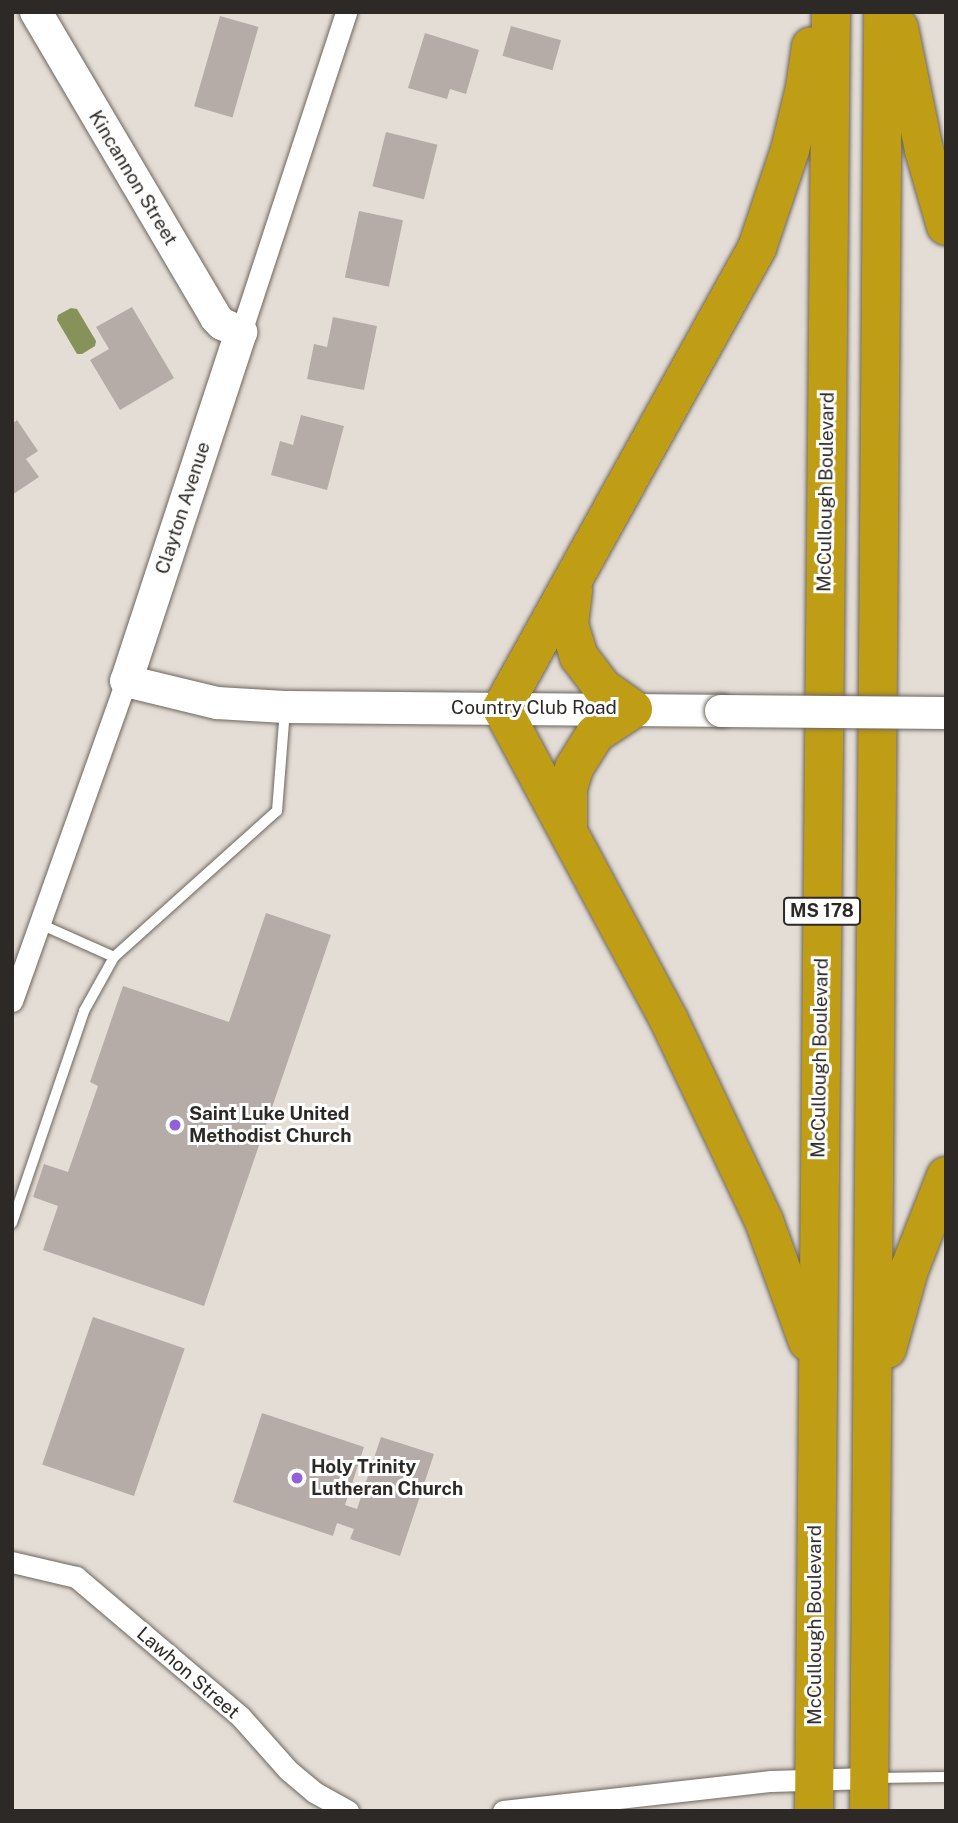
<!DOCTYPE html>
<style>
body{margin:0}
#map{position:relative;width:958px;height:1823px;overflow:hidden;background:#e4ddd6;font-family:"Public Sans",sans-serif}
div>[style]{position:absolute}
.water>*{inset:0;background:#87925a}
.building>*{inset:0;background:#b5aba7;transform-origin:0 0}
.roads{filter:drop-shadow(0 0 2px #6c665f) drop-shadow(0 0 2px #6c665f)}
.lane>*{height:10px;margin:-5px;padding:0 5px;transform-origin:5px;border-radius:5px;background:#fff}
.street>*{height:21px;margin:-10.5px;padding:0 10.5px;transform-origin:10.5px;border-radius:10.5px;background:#fff}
.secondary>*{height:32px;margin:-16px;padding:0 16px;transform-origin:16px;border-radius:16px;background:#fff}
.highway>*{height:38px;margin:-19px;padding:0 19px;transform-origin:19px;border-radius:19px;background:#bf9d15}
.bridges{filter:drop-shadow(0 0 2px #6c665f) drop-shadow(0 0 2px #6c665f)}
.secondary-bridge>*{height:32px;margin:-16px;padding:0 16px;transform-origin:16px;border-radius:16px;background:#fff}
.dots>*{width:19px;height:19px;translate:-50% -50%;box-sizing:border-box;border:4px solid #fff;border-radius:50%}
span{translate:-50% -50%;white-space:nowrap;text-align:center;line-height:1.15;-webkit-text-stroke:6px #fff;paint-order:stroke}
.shield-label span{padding:2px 5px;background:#fff;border:2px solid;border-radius:5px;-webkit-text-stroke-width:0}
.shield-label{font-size:18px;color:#2c2926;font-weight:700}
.street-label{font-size:19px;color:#2c2926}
.poi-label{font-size:19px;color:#2c2926;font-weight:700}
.left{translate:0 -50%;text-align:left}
.frame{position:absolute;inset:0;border:14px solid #2c2926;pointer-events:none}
</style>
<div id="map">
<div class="water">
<i style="clip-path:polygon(71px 308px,77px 309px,96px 341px,95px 346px,82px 354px,77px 354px,57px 320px,58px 315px)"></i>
</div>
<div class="building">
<i style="left:220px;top:16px;width:40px;height:94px;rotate:16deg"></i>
<i style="left:511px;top:26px;width:52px;height:31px;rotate:16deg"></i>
<i style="clip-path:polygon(425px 33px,479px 50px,466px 94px,450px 89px,447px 99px,408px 88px)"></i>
<i style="left:386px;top:132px;width:53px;height:56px;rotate:14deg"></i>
<i style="left:359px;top:211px;width:45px;height:68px;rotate:12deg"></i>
<i style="clip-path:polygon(132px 307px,174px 378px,120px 410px,90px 360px,109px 349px,96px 327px)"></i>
<i style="clip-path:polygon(333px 317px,377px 326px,364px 390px,307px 379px,314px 344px,327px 347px)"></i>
<i style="clip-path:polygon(301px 415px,344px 426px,327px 490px,271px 475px,280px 441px,293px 445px)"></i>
<i style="clip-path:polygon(17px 420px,38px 451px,26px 459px,39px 477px,12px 495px,12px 424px)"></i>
<i style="clip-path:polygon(266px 913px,331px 935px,204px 1306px,43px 1250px,58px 1206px,33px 1197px,44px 1164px,68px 1172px,98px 1086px,90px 1082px,123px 986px,229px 1022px)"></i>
<i style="left:93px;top:1317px;width:97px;height:156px;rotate:19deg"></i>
<i style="clip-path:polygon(262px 1413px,364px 1447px,345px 1505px,357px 1509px,381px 1437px,434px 1454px,400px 1556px,350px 1539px,354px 1529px,337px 1523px,333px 1536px,233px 1502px)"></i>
</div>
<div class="roads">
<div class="lane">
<i style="left:38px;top:923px;width:83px;rotate:24.1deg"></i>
<i style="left:114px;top:957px;width:219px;rotate:-41.9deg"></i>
<i style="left:277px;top:811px;width:101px;rotate:-85.5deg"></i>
<i style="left:12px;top:1223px;width:224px;rotate:-71.2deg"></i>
<i style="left:84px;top:1011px;width:62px;rotate:-60.9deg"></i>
<i style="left:875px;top:1778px;width:71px;rotate:-0.8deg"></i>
</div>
<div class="street">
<i style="left:241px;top:332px;width:337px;rotate:-71.8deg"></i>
<i style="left:12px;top:1001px;width:340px;rotate:-70.4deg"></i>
<i style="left:12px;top:1562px;width:66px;rotate:13.2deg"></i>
<i style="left:76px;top:1577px;width:215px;rotate:40.3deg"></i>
<i style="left:240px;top:1716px;width:72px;rotate:48.4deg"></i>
<i style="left:288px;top:1770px;width:34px;rotate:40deg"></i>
<i style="left:314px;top:1792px;width:39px;rotate:29deg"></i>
<i style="left:503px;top:1811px;width:270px;rotate:-6.4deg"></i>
<i style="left:771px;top:1781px;width:98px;rotate:-1.8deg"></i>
</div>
<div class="secondary">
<i style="left:36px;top:12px;width:355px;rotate:59.5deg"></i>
<i style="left:216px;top:318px;width:8px;rotate:45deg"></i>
<i style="left:222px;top:324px;width:21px;rotate:23deg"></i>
<i style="left:241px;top:332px;width:367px;rotate:108.2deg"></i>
<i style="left:126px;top:681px;width:94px;rotate:13.6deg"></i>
<i style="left:217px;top:703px;width:68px;rotate:3.4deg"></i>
<i style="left:285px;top:707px;width:436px;rotate:0.5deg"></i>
</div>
<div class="highway">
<i style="left:899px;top:28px;width:125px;rotate:78.4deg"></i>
<i style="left:924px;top:150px;width:79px;rotate:73.9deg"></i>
<i style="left:568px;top:829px;width:41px;rotate:-90deg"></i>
<i style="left:568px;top:788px;width:21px;rotate:-73deg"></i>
<i style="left:574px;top:768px;width:40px;rotate:-58deg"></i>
<i style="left:595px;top:734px;width:45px;rotate:-33.3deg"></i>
<i style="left:633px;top:709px;width:38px;rotate:-145deg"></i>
<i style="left:602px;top:687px;width:38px;rotate:-127deg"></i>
<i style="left:579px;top:657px;width:34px;rotate:-107deg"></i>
<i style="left:569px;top:624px;width:34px;rotate:-83deg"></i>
<i style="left:808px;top:1342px;width:129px;rotate:-110deg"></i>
<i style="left:764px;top:1221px;width:222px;rotate:-115.3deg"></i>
<i style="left:669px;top:1020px;width:354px;rotate:-118.2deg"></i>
<i style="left:502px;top:708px;width:526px;rotate:-61deg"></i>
<i style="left:757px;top:248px;width:103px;rotate:-71.4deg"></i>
<i style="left:790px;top:150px;width:64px;rotate:-76.4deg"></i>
<i style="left:805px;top:88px;width:42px;rotate:-81.9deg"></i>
<i style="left:887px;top:1349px;width:82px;rotate:-74.4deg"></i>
<i style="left:909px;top:1270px;width:101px;rotate:-68.5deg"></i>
<i style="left:814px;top:1811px;width:1799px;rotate:-89.46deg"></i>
<i style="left:869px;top:1811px;width:1799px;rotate:-89.55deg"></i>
</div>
</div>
<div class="bridges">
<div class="secondary-bridge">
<i style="left:721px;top:711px;width:225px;rotate:0.5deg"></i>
</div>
</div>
<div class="dots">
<i style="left:175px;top:1125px;background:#9260d9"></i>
<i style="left:297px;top:1478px;background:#9260d9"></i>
</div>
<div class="shield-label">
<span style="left:822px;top:911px">MS 178</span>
</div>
<div class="street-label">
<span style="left:133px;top:178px;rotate:59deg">Kincannon Street</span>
<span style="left:826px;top:492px;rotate:-89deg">McCullough Boulevard</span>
<span style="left:183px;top:508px;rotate:-72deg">Clayton Avenue</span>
<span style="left:534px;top:708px">Country Club Road</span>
<span style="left:820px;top:1058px;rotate:-89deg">McCullough Boulevard</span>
<span style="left:815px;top:1625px;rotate:-90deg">McCullough Boulevard</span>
<span style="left:188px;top:1673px;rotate:41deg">Lawhon Street</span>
</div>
<div class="poi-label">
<span class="left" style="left:189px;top:1125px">Saint Luke United<br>Methodist Church</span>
<span class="left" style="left:311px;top:1478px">Holy Trinity<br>Lutheran Church</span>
</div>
<div class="frame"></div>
</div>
